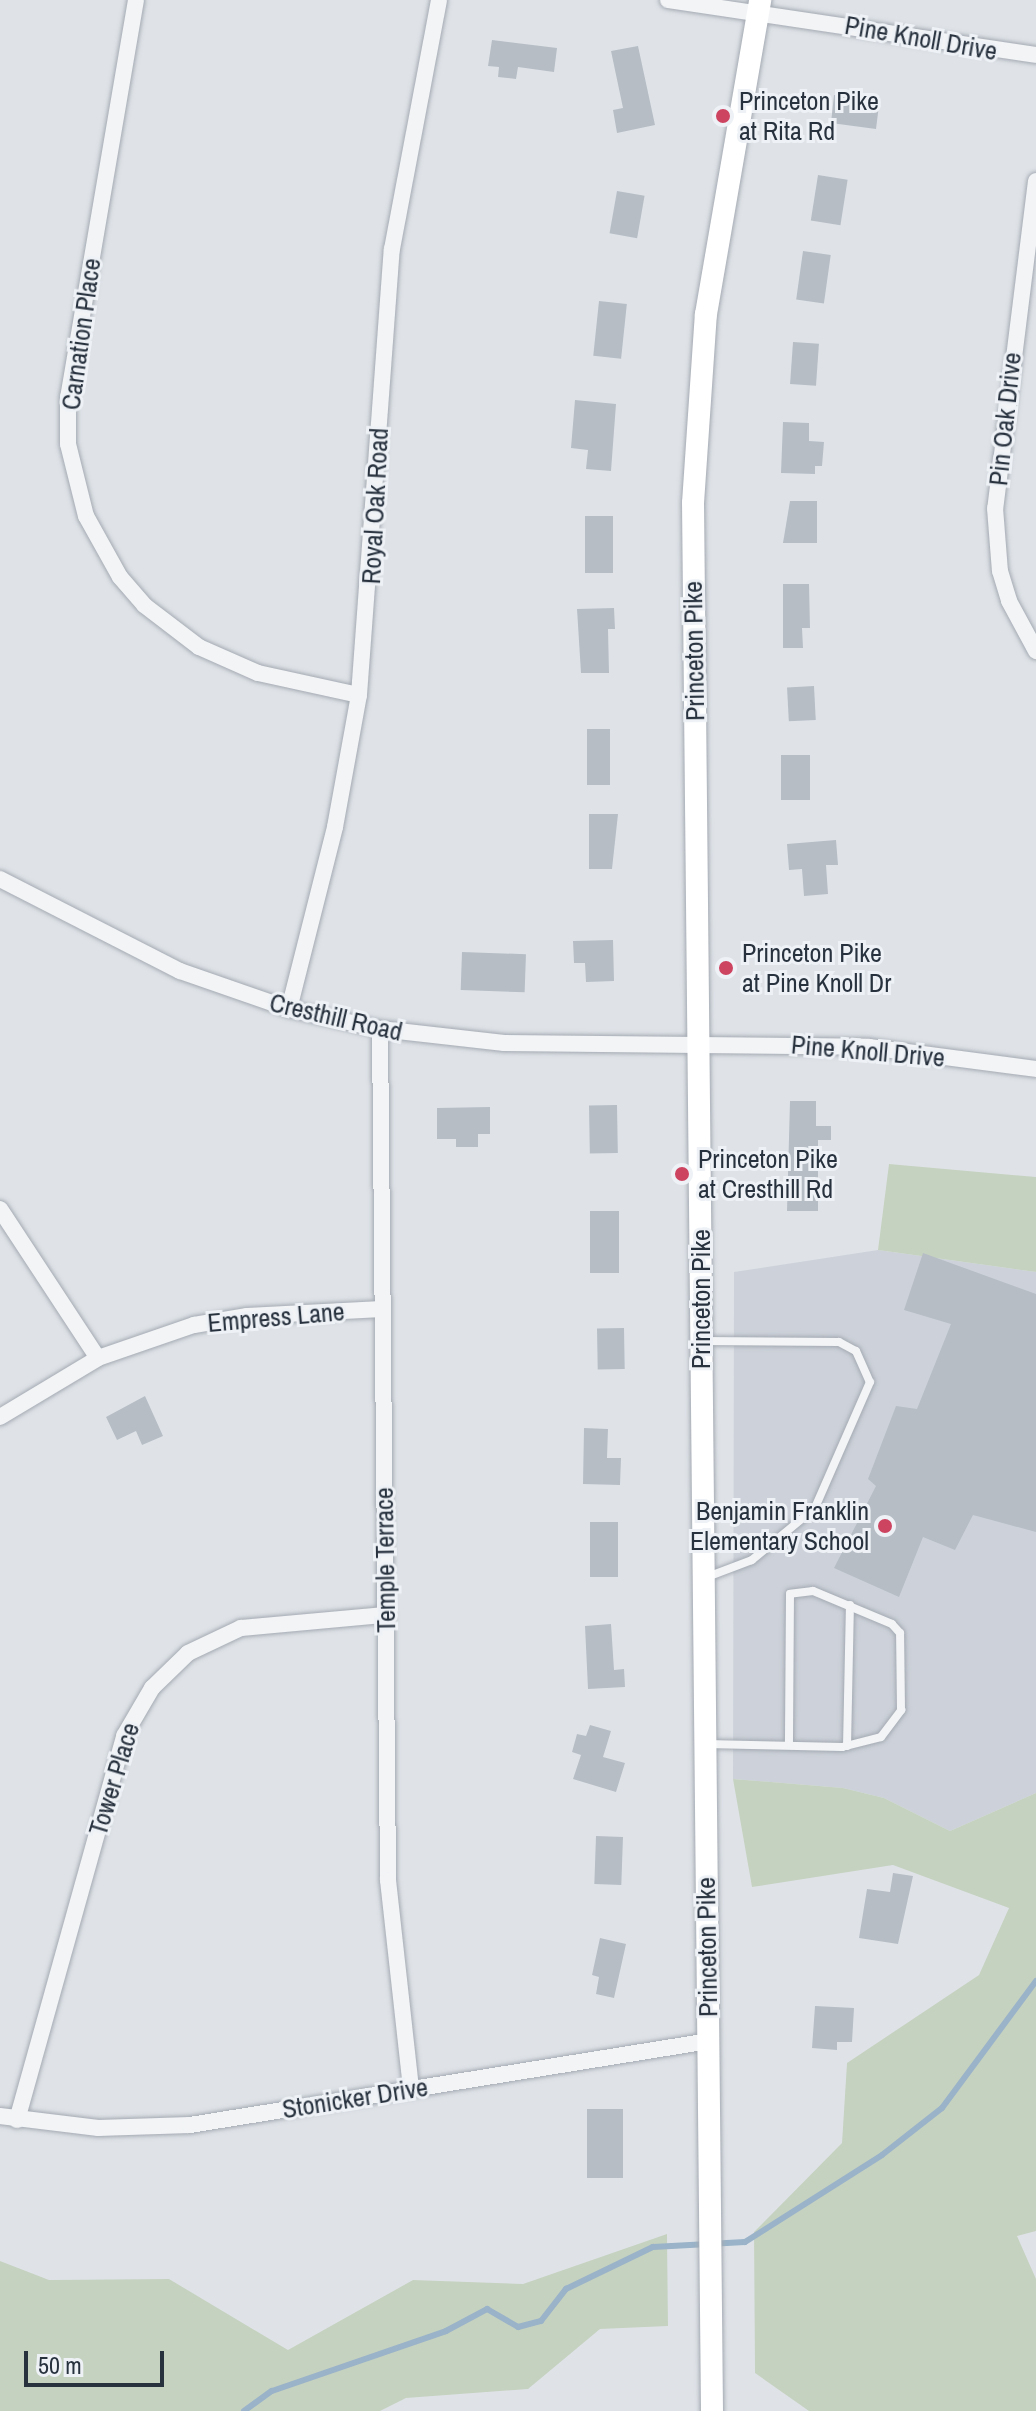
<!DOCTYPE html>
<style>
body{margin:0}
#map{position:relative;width:1036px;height:2411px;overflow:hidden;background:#dfe3e8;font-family:"Archivo Narrow",sans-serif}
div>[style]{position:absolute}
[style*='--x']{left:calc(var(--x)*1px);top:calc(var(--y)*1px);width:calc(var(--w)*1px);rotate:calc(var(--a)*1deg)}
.built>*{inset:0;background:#cdd2da}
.green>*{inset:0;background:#c6d2c0}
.stream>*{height:6px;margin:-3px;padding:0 3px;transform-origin:3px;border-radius:3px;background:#9ab3c8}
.building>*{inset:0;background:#b6bdc5;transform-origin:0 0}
.roads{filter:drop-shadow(0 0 2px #a4aab2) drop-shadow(0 0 2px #a4aab2)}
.lane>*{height:8px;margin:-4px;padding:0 4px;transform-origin:4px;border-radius:4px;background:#f2f4f6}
.street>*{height:16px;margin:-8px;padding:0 8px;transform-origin:8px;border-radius:8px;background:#f2f4f6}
.secondary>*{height:22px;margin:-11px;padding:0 11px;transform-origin:11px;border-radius:11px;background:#fff}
.dots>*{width:22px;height:22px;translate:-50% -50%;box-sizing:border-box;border:4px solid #eef2f6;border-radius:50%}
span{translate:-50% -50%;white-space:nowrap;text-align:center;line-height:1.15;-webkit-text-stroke:6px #eef2f6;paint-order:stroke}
.street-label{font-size:26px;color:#28323f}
.poi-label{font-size:26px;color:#28323f}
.left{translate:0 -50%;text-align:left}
.right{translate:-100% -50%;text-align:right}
.scale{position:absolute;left:24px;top:2351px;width:140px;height:36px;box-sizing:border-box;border:4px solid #28323f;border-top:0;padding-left:10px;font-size:24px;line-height:28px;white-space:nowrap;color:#28323f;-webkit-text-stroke:6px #eef2f6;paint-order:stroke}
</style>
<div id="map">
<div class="built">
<i style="clip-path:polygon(878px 1250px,1036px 1272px,1036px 1793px,950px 1831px,884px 1798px,843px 1788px,733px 1779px,734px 1272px)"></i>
</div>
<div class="green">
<i style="clip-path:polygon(889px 1164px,1036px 1177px,1036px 1272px,878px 1250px)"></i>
<i style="clip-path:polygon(733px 1779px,843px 1788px,884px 1798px,950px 1831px,1036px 1793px,1036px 2231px,1017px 2236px,1036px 2279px,1036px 2411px,809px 2411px,755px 2373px,754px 2232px,842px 2143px,847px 2063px,979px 1975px,1009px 1908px,893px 1865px,752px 1887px)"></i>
<i style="clip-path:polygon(667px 2234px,668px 2326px,600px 2329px,528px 2389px,406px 2398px,380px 2411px,0 2411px,0 2261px,49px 2280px,169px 2279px,288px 2350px,413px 2280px,523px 2284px)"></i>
</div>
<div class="stream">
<i style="--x:244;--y:2411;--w:34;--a:-36"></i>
<i style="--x:272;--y:2391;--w:184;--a:-19"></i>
<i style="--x:446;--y:2331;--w:47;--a:-28.2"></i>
<i style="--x:487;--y:2309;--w:36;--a:30"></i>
<i style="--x:518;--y:2327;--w:24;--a:-15"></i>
<i style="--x:541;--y:2321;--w:41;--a:-52"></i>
<i style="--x:566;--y:2289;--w:97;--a:-25.8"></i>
<i style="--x:653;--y:2247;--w:92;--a:-3.1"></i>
<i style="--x:745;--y:2242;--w:162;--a:-32.4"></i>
<i style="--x:882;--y:2155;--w:76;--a:-38.1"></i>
<i style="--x:942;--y:2108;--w:158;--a:-53.5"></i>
</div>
<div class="building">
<i style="clip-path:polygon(492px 40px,557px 48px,554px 72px,518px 67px,516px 79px,498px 77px,499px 67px,488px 66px)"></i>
<i style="clip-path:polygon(638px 46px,655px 125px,617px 133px,613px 110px,623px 108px,611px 51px)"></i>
<i style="clip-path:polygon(856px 94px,880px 97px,876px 129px,831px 123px,834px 95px,856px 98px)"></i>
<i style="left:818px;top:175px;width:30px;height:46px;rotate:9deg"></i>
<i style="left:617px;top:191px;width:28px;height:43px;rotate:10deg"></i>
<i style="left:803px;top:251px;width:28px;height:49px;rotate:8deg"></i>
<i style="left:599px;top:301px;width:28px;height:55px;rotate:6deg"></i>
<i style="left:793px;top:342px;width:26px;height:42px;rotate:4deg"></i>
<i style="clip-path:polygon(575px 400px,616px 404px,611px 471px,586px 469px,588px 450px,571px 448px)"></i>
<i style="clip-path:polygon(783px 422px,809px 423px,809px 441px,824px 442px,822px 466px,815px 466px,815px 474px,781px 473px)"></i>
<i style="clip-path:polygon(790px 501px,817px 501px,817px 543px,783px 543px)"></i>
<i style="left:585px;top:516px;width:28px;height:57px"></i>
<i style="clip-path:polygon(783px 584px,809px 584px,810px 628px,802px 628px,803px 648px,783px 648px)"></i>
<i style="clip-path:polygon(614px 608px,615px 629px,608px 629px,609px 673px,581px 673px,577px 609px)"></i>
<i style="left:814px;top:686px;width:34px;height:27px;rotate:87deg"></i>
<i style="left:587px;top:729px;width:23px;height:56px"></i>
<i style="left:781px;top:755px;width:29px;height:45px"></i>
<i style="clip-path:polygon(589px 814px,618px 814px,612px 869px,589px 869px)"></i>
<i style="clip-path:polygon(836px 840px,838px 865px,826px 865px,828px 894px,804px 896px,802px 869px,789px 870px,787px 844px)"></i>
<i style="clip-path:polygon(613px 940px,614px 981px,586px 982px,585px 963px,574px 963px,573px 941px)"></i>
<i style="left:462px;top:952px;width:64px;height:38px;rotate:2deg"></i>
<i style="clip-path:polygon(790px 1101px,816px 1101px,816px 1126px,831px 1126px,831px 1140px,818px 1140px,818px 1211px,787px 1211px)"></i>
<i style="left:617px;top:1105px;width:48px;height:28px;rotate:89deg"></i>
<i style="clip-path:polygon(490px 1107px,490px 1134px,478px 1134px,478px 1147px,456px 1147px,456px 1139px,437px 1139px,437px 1108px)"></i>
<i style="left:590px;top:1211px;width:29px;height:62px"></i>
<i style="clip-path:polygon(923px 1253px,1036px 1294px,1036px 1532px,973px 1515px,955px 1550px,923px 1537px,899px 1597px,834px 1568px,876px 1486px,868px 1479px,896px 1406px,917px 1409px,951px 1324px,904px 1310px)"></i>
<i style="left:624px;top:1328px;width:41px;height:27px;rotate:89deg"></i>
<i style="clip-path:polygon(145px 1396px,163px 1436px,142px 1445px,136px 1431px,117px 1440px,106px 1417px)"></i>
<i style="clip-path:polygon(584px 1428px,608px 1429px,607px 1458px,621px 1458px,620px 1485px,583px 1484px)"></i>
<i style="left:590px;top:1522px;width:28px;height:55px"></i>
<i style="clip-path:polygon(611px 1624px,614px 1670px,624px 1669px,625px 1687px,588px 1689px,585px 1626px)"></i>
<i style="clip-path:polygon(590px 1725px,611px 1731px,603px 1757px,625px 1763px,616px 1792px,573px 1779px,581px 1755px,572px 1752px,577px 1734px,586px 1736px)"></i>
<i style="left:596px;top:1836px;width:27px;height:48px;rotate:2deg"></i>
<i style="clip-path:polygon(893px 1873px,913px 1876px,898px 1944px,859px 1938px,867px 1889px,890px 1892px)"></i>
<i style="clip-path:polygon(600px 1938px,626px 1944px,614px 1998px,596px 1994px,599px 1977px,592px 1975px)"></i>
<i style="clip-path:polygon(815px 2006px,854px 2008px,852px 2042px,837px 2042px,837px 2050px,812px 2048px)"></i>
<i style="left:587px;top:2109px;width:36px;height:69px"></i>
</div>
<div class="roads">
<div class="lane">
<i style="--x:702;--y:1341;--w:137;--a:0.4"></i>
<i style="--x:839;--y:1342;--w:19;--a:28"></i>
<i style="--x:856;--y:1351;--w:34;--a:66"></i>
<i style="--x:870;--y:1382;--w:137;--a:113.6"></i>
<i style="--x:815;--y:1508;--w:82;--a:140.5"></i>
<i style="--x:752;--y:1560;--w:48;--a:159.3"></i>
<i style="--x:706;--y:1744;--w:136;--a:1.3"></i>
<i style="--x:842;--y:1747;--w:40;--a:-14.4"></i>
<i style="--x:881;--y:1737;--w:34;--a:-53"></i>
<i style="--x:901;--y:1710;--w:77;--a:-90.7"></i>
<i style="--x:900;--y:1633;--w:12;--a:-132"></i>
<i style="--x:892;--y:1624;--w:86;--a:-157.3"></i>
<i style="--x:813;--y:1591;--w:23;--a:173"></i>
<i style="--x:790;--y:1594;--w:150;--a:90.4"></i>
<i style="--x:847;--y:1746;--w:141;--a:-88.8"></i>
</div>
<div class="street">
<i style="--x:136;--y:0;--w:403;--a:99.7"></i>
<i style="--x:68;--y:397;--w:47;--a:90"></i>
<i style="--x:68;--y:444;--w:74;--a:76"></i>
<i style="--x:86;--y:516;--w:70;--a:60.9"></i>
<i style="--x:120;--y:577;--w:37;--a:49"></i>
<i style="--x:144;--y:605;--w:69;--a:37.4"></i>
<i style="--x:199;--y:647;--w:64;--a:23.8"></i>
<i style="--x:258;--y:673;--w:103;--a:12.3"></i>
<i style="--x:668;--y:0;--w:372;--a:8.5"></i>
<i style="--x:1036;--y:181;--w:330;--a:97.1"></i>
<i style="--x:995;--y:508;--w:63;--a:85.5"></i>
<i style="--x:1000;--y:571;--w:31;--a:73"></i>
<i style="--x:1009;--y:601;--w:57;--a:61.6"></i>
<i style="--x:0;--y:879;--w:202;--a:27.1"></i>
<i style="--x:180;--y:971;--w:115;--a:19.2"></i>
<i style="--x:289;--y:1009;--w:93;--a:12.4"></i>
<i style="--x:380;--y:1029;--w:125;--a:6.4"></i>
<i style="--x:504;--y:1043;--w:365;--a:0.6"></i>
<i style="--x:869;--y:1047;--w:168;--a:7.5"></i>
<i style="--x:289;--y:1009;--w:188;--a:-75.8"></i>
<i style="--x:335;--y:827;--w:134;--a:-79.7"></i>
<i style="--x:359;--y:695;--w:447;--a:-85.8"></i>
<i style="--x:392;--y:249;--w:253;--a:-79.3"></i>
<i style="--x:380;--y:1029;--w:851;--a:89.46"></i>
<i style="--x:388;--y:1880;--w:211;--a:83.7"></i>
<i style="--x:0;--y:1209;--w:178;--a:56.7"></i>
<i style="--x:0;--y:1417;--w:114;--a:-31"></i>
<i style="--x:98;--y:1358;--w:102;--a:-19"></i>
<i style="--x:194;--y:1325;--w:54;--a:-9.6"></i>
<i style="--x:247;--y:1316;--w:135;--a:-3"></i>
<i style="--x:0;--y:2116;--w:99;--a:7"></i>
<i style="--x:98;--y:2128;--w:92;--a:-1.9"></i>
<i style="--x:190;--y:2125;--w:526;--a:-9.19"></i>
<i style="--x:17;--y:2120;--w:399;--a:-74.4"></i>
<i style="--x:124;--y:1736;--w:56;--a:-59.7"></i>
<i style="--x:152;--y:1688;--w:50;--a:-44.2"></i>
<i style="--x:188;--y:1653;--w:59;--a:-25.3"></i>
<i style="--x:241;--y:1628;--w:145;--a:-5.2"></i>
</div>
<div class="secondary">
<i style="--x:712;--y:2411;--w:1908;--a:-90.57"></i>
<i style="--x:693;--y:503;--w:189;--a:-86.1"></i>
<i style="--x:706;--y:314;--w:319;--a:-80.2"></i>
</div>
</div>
<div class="dots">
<i style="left:723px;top:116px;background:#cd4461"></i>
<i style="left:726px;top:968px;background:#cd4461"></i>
<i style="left:682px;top:1174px;background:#cd4461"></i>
<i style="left:885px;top:1526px;background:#cd4461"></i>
</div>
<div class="street-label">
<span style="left:921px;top:38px;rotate:10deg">Pine Knoll Drive</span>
<span style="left:81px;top:334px;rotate:-82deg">Carnation Place</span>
<span style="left:1005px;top:419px;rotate:-84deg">Pin Oak Drive</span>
<span style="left:375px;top:506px;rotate:-87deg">Royal Oak Road</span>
<span style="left:694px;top:651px;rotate:-91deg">Princeton Pike</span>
<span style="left:336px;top:1017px;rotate:13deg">Cresthill Road</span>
<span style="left:868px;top:1051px;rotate:5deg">Pine Knoll Drive</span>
<span style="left:701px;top:1299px;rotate:-90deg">Princeton Pike</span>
<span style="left:276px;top:1317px;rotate:-5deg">Empress Lane</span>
<span style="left:385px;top:1560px;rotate:-91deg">Temple Terrace</span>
<span style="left:114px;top:1779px;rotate:-73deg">Tower Place</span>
<span style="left:707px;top:1947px;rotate:-91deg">Princeton Pike</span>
<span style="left:355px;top:2098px;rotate:-9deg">Stonicker Drive</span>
</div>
<div class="poi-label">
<span class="left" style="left:739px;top:116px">Princeton Pike<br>at Rita Rd</span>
<span class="left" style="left:742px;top:968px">Princeton Pike<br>at Pine Knoll Dr</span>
<span class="left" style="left:698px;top:1174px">Princeton Pike<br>at Cresthill Rd</span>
<span class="right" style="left:869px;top:1526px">Benjamin Franklin<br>Elementary School</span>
</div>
<div class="scale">50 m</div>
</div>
